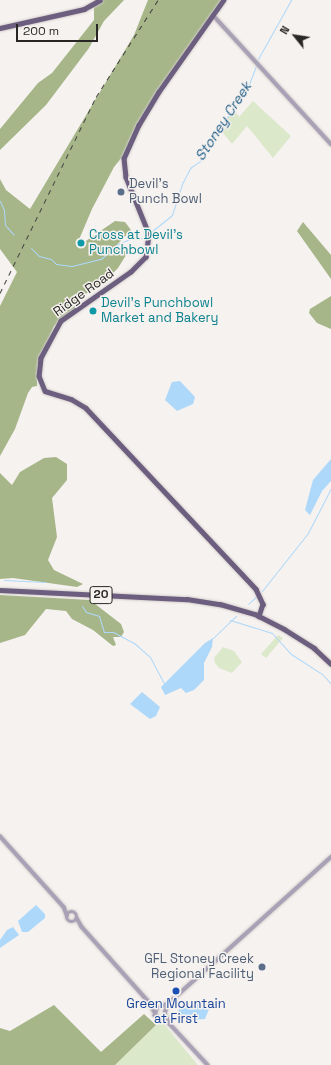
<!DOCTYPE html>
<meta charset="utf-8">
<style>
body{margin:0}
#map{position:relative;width:331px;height:1065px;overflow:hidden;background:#f6f2ef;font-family:"Space Grotesk",sans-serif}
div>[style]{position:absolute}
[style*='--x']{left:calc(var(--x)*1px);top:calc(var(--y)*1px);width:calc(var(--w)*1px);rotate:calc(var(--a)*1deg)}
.green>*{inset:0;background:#dce8ca}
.forest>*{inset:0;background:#a6b689}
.water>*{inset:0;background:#aed8fa}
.stream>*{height:1px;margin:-0.5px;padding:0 0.5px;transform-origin:0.5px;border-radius:0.5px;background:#aed8fa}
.roads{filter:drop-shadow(0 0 1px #d1cdcb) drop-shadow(0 0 1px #d1cdcb)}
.minor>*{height:3.5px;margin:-1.75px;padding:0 1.75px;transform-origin:1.75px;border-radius:1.75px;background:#a9a1b5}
.minor>.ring{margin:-1.75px;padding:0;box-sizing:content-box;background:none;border:3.5px solid #a9a1b5;border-radius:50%}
.major>*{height:4.5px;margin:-2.25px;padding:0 2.25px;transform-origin:2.25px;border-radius:2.25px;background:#6c5e7f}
.rail>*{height:1px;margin-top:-0.5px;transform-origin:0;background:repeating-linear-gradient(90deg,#474544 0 5px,transparent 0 10px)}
.dots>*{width:11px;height:11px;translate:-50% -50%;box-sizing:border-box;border:2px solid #f6f2ef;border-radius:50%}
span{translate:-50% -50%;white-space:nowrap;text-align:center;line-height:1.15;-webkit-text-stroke:3px #f6f2ef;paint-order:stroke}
.shield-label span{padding:1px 3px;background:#f6f2ef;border:1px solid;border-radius:3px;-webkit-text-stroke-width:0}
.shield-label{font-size:12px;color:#292726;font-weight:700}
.service-label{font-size:13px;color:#4e5e75}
.left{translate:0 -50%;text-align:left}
.right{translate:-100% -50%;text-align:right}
.culture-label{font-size:13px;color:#0d838f}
.street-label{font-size:13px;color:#292726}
.transit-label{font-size:13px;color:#164399}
.water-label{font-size:14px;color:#1a5a85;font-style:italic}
.north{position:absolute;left:275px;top:16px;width:40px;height:40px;-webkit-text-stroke:3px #f6f2ef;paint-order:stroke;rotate:300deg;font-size:11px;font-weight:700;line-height:16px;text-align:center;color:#292726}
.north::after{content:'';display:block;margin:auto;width:14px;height:18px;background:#292726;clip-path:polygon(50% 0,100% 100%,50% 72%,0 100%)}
.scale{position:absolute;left:16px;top:24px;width:82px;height:18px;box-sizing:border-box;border:2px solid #292726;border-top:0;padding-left:5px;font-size:12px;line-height:14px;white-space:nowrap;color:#292726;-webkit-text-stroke:3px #f6f2ef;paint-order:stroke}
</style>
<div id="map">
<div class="green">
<i style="clip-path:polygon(253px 101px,291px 136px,273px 158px,247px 126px,232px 144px,219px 128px,234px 109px,239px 117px)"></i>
<i style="clip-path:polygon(278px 635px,283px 638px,266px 658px,261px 654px)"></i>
<i style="clip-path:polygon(223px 647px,234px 651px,242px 662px,232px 673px,219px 668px,215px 663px,214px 658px)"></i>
<i style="clip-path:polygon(163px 1023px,198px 1065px,115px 1065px,156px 1025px)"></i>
</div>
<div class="forest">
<i style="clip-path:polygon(94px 0,124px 0,104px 21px,89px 48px,46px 105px,0 150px,0 129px,38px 83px,52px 73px,94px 20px)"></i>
<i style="clip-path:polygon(148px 0,223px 0,154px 98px,127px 151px,114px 167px,92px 209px,78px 242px,83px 243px,115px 221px,125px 222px,131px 230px,114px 248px,128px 252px,118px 268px,103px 283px,81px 297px,76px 307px,54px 326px,37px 366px,37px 386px,32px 387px,28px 393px,15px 429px,0 456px,0 306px,17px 272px,0 249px,0 179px,6px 190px,30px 209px,134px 35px)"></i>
<i style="clip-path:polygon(303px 222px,331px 255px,331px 279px,297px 231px)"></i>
<i style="clip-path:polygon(331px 296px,331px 329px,317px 323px,309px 313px,310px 309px)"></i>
<i style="clip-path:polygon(56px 457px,67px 464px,67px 480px,52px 498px,57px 537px,48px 560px,54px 570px,83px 584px,77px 587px,13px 578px,0 579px,0 473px,12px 485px,20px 472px,44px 458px)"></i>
<i style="clip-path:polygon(0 595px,90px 600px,121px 624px,124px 632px,121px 637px,113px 637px,116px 645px,113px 646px,93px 630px,72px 619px,66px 611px,46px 609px,25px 635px,0 643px)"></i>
<i style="clip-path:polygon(54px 1005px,101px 1052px,144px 1014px,156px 1025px,115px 1065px,0 1065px,0 1028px,10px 1031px)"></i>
</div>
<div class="water">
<i style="clip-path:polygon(180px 381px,195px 397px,193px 404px,177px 411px,165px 400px,172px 382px)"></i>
<i style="clip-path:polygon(331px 459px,331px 481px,322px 491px,310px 515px,305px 510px,313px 480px)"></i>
<i style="clip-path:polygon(213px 638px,212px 647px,204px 663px,204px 680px,194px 690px,186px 693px,181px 688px,165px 695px,161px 687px,205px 643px)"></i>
<i style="clip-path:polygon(142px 692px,160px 707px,156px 716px,150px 719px,130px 704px)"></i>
<i style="clip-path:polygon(36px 905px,45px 914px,45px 918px,28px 932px,22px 932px,18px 921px)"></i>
<i style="clip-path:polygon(13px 927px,19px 935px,0 948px,0 940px,7px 930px)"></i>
<i style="clip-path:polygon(202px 1003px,209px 1009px,205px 1019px,190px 1020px,178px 1015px,179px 1008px)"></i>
</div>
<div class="stream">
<i style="--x:258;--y:59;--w:68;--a:-60.8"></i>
<i style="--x:0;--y:201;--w:10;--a:66"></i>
<i style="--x:4;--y:210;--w:15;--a:86"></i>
<i style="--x:5;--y:225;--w:13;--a:48"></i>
<i style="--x:151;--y:232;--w:27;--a:-39"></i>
<i style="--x:172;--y:215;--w:35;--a:-72"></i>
<i style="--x:183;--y:182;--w:16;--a:-63"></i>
<i style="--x:190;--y:168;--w:12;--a:-35"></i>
<i style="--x:200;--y:161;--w:36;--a:-60"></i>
<i style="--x:218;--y:130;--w:47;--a:-53.6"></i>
<i style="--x:246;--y:92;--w:28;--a:-69"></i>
<i style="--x:31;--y:248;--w:11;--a:45"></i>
<i style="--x:39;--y:256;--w:12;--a:14"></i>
<i style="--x:51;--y:259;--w:7;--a:45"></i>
<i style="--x:56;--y:264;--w:16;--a:7"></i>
<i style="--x:72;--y:266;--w:30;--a:-14"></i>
<i style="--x:101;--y:259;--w:23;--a:-41"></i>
<i style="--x:118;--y:244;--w:13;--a:-23"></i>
<i style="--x:130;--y:239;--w:15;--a:-4"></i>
<i style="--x:4;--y:580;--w:41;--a:2.8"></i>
<i style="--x:262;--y:591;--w:74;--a:-51.6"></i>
<i style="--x:308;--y:533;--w:51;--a:-62.9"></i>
<i style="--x:248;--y:604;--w:12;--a:-42"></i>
<i style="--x:82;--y:606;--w:7;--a:56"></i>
<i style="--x:86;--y:612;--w:14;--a:17"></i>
<i style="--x:99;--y:616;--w:17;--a:73"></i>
<i style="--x:104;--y:632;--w:9;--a:0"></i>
<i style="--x:113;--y:632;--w:24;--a:28"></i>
<i style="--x:134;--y:643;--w:21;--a:41"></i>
<i style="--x:150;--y:657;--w:30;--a:62"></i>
<i style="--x:230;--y:620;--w:44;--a:17.2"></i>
<i style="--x:272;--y:633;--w:28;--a:48"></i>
<i style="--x:291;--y:654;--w:38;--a:33"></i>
<i style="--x:323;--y:675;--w:12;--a:48"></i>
<i style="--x:213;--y:638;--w:32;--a:-44"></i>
</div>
<div class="roads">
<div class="minor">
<i style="--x:213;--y:15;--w:175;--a:47.5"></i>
<i style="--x:0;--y:836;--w:96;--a:48"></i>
<i style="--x:64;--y:907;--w:9;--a:69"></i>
<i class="ring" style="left:66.5px;top:911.5px;width:7.5px;height:7.5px"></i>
<i style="--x:77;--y:918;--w:10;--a:61"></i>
<i style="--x:82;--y:927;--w:101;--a:48.2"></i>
<i style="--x:149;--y:1002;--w:10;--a:61"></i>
<i style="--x:165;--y:1012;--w:10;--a:-66"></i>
<i style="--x:165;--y:1013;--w:11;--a:68"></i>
<i style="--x:169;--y:1023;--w:57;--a:47.1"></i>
<i style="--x:169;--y:1023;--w:16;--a:-153"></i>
<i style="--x:155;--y:1016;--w:7;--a:-82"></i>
<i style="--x:156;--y:1009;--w:14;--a:-25"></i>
<i style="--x:169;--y:1003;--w:218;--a:-42"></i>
</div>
<div class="major">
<i style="--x:224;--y:0;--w:113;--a:125.2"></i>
<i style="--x:159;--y:92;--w:39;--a:121"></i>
<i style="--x:139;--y:125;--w:36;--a:114"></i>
<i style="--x:124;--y:158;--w:19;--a:84"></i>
<i style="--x:126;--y:177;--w:61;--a:68"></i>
<i style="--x:149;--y:234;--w:23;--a:97"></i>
<i style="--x:146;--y:257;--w:21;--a:135"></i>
<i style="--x:131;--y:272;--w:85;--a:145"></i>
<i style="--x:61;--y:321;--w:42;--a:118.4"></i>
<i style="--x:41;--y:358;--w:18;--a:96"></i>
<i style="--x:39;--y:376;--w:16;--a:68"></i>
<i style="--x:45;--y:391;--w:27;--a:17"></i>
<i style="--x:71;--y:399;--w:17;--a:31"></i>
<i style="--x:86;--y:408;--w:248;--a:46.8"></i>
<i style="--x:256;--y:589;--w:17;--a:65"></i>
<i style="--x:263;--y:604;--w:13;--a:108"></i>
<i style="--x:0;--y:28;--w:86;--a:-12.7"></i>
<i style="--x:84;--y:9;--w:18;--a:-29"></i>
<i style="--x:0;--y:590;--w:187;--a:2.8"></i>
<i style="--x:187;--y:599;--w:33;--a:9"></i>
<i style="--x:220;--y:604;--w:36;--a:16"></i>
<i style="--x:255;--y:614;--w:33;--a:27"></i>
<i style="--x:284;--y:629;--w:36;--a:32"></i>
<i style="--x:314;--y:648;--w:23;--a:43"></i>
</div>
</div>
<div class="rail">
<i style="--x:0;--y:293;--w:218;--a:-63.9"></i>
<i style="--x:96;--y:97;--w:115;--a:-57.4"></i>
</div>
<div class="dots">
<i style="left:121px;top:192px;background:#5c6f8a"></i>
<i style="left:81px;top:243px;background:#0f9aa8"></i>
<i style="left:93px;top:311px;background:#0f9aa8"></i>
<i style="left:262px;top:967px;background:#5c6f8a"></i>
<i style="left:176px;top:991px;background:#1a4fb4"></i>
</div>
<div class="shield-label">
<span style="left:101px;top:595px">20</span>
</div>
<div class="service-label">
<span class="left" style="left:129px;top:192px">Devil's<br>Punch Bowl</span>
<span class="right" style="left:254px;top:967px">GFL Stoney Creek<br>Regional Facility</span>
</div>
<div class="culture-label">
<span class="left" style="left:89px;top:243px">Cross at Devil’s<br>Punchbowl</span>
<span class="left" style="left:101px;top:311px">Devil's Punchbowl<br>Market and Bakery</span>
</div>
<div class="street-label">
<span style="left:84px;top:293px;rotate:-36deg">Ridge Road</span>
</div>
<div class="transit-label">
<span style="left:176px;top:1012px">Green Mountain<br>at First</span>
</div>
<div class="water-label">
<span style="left:223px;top:121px;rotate:-57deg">Stoney Creek</span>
</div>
<div class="north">N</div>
<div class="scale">200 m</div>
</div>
